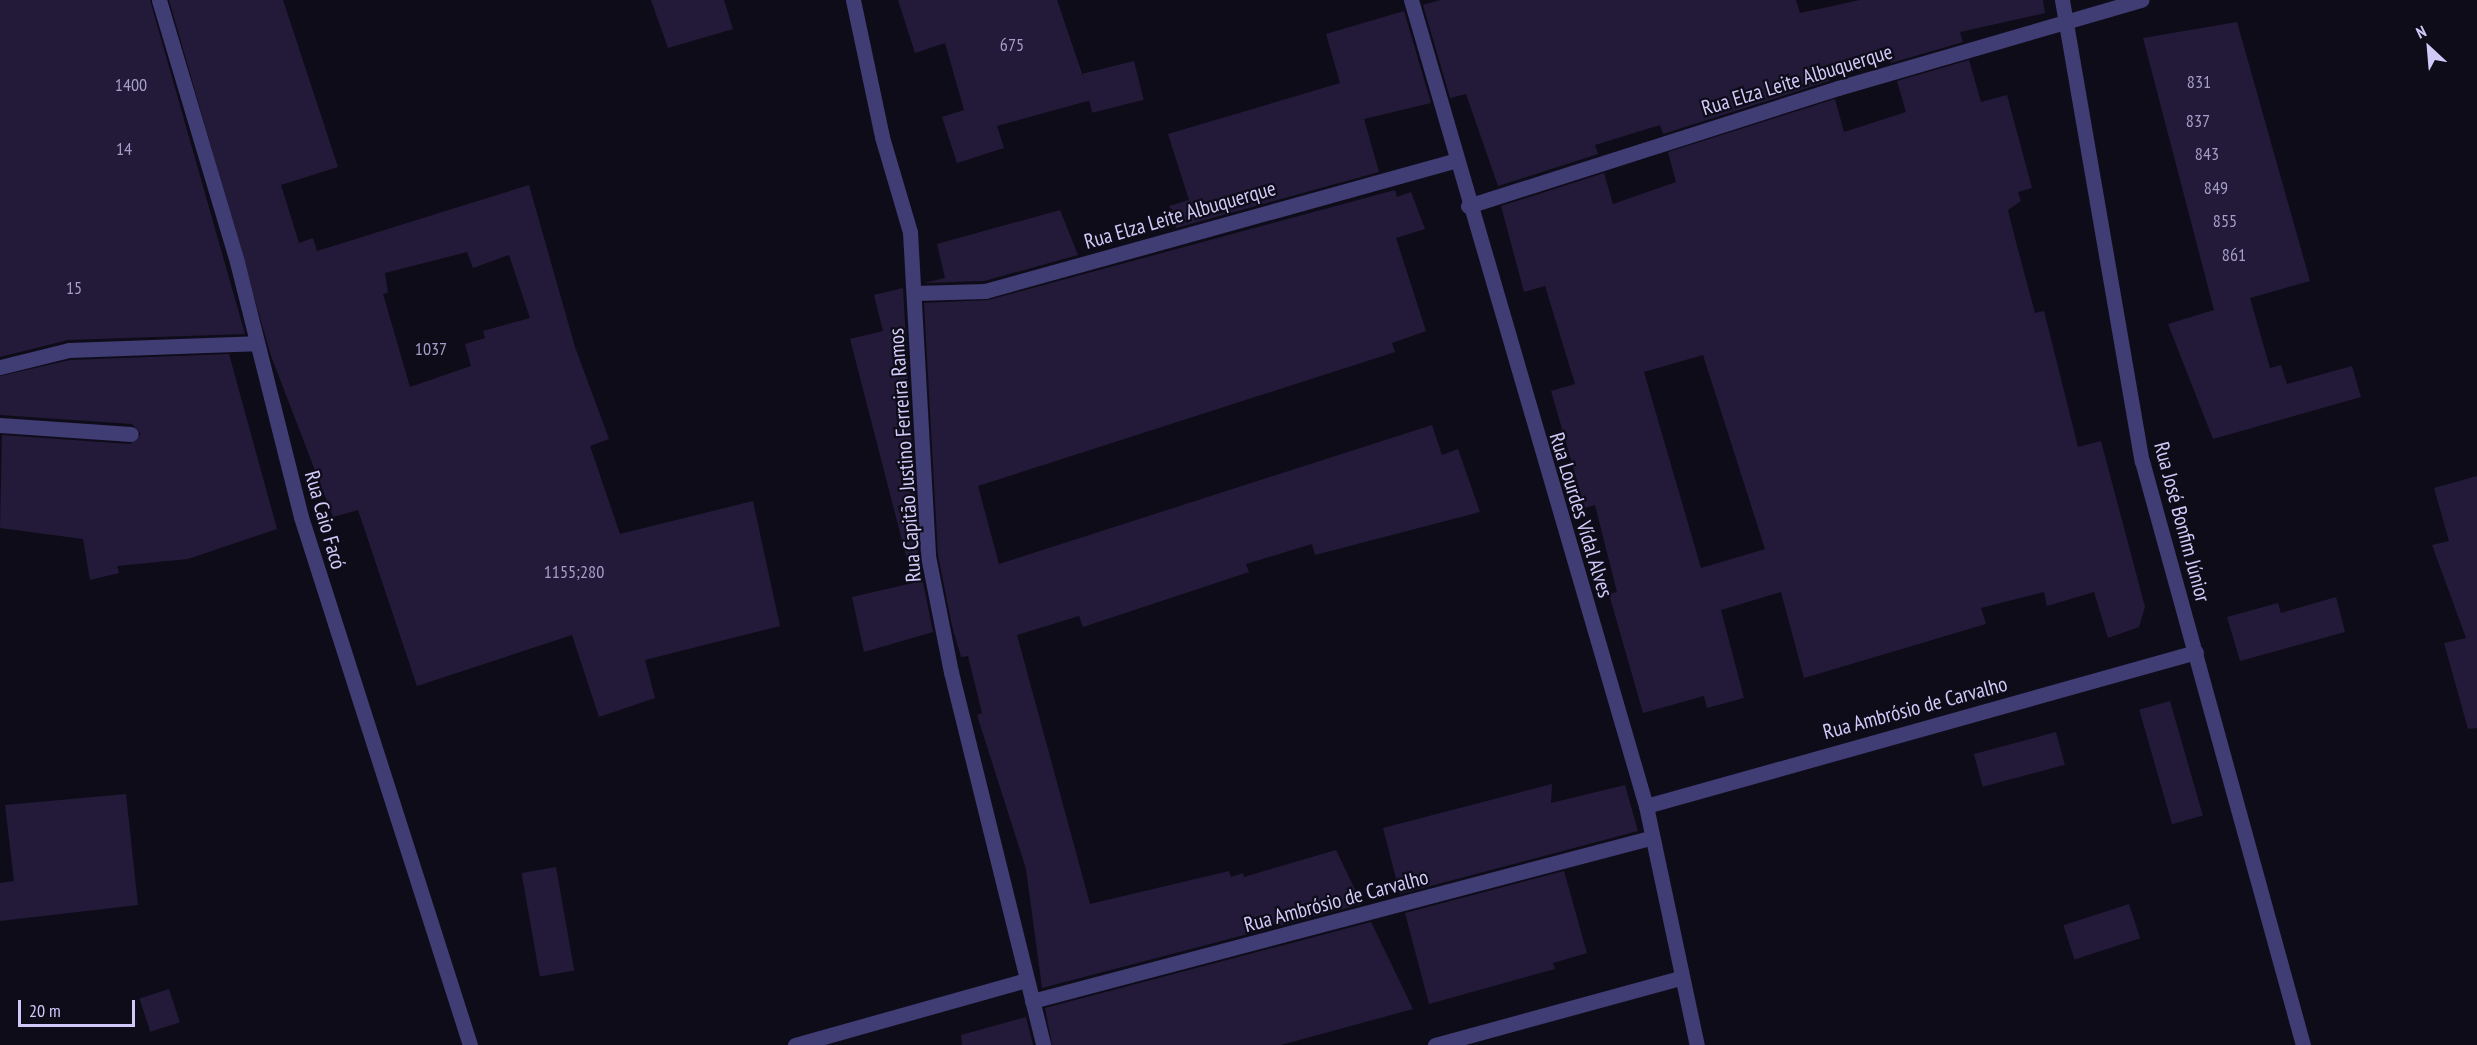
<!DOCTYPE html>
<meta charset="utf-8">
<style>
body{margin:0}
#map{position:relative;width:2477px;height:1045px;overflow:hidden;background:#0f0c1a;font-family:"PT Sans Narrow",sans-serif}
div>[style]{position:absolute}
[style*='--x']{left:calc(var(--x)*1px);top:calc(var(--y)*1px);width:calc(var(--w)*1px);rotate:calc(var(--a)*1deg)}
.building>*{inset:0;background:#221a38;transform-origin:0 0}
.minor>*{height:15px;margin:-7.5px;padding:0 7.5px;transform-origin:7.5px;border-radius:7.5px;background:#403c74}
span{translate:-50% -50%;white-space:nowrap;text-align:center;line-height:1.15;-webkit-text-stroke:4.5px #0f0c1a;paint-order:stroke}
.number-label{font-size:18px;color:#a59ec9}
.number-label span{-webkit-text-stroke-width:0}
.street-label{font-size:21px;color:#d1caf9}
.north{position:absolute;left:2399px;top:18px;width:60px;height:60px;-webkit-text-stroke:4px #0f0c1a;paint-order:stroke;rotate:334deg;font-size:16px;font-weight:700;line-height:24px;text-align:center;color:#d1caf9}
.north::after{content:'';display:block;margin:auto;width:21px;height:27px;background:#d1caf9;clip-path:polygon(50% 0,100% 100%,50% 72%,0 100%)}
.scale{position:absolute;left:18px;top:1000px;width:117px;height:27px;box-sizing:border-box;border:3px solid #d1caf9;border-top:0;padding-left:8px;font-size:18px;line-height:21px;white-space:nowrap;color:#d1caf9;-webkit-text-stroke:4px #0f0c1a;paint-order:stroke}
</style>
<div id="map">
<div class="building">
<i style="clip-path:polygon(0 0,150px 0,245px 334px,68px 340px,0 357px)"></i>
<i style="clip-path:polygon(evenodd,169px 0,283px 0,338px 167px,281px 185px,299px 243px,313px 238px,317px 251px,529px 185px,575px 347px,609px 439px,590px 446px,620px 534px,753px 501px,780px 626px,645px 660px,655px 698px,599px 717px,572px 635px,417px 686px,358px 510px,333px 517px,271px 356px,169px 0,467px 252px,473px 268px,509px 255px,530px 318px,483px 331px,485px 338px,465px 344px,471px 366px,410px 387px,383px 294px,388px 293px,385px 273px,467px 252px)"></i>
<i style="clip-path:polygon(651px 0,724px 0,733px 29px,668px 48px)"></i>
<i style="clip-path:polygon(898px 0,1057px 0,1091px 100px,997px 126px,1004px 148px,957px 163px,942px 117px,964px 110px,945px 43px,915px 53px)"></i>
<i style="clip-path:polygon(1440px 0,1796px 0,1800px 13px,1860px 0,2043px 0,2045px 13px,1960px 32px,1963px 42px,1891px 63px,1888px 55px,1828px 74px,1829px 81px,1663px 134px,1660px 125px,1595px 145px,1598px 154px,1498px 186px,1466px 94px,1450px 98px,1423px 5px)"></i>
<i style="clip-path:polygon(1404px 11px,1431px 103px,1364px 119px,1379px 172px,1176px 228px,1169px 206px,1189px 200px,1168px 134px,1340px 83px,1326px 34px)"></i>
<i style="clip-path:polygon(2237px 22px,2310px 281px,2250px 298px,2270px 368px,2281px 365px,2287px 384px,2352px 366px,2361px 397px,2213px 439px,2168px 324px,2214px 310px,2143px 38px)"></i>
<i style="clip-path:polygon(evenodd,1969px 60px,1981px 102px,2007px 95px,2032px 188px,2018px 192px,2021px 201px,2008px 210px,2017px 246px,2035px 313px,2044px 311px,2078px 447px,2101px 441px,2145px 607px,2139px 627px,2108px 638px,2094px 592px,2047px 606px,2044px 592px,1981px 608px,1986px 624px,1804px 678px,1781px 592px,1721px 610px,1744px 698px,1707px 708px,1704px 696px,1643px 713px,1609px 594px,1617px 592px,1595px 505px,1585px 508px,1551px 391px,1575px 384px,1545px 286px,1524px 292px,1501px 206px,1604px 173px,1613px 204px,1676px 182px,1668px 152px,1835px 99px,1844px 132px,1906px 112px,1897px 81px,1969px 60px,1703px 355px,1765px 549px,1701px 568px,1644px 372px,1703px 355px)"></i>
<i style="left:1134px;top:61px;width:40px;height:53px;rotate:76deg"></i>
<i style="clip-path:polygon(1395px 190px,1397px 197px,1411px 192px,1425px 229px,1396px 238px,1426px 331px,1392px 343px,1395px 352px,978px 486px,999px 564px,1432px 425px,1442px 455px,1458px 449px,1480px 512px,1315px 555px,1312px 544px,1246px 564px,1249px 572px,1083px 627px,1079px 616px,1017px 635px,1090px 904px,1229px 871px,1231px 877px,1243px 873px,1244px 877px,1336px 850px,1362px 904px,1042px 988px,1026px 869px,977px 715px,982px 713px,968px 656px,961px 657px,952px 626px,938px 555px,924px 303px,988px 300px)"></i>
<i style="clip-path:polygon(1060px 210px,1078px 255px,984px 281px,924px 283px,945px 278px,937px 244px)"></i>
<i style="clip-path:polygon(903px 288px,918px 557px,933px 632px,864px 652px,852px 597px,913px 583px,850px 339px,883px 331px,874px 295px)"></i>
<i style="clip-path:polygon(229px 354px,277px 529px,188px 559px,117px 566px,119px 573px,90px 580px,83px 539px,0 528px,2px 435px,130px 444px,141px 434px,132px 424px,0 415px,0 376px,70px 360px)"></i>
<i style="clip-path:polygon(2477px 476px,2477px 728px,2468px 729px,2444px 643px,2466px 638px,2432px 545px,2449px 541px,2434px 488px)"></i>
<i style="clip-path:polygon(2336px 597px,2345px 632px,2240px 661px,2227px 617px,2278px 603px,2281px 613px)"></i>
<i style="left:2170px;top:701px;width:119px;height:32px;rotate:74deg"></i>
<i style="left:2056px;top:732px;width:34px;height:85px;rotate:75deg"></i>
<i style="clip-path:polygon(1552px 784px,1551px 803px,1625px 785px,1638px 831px,1400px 894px,1383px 828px)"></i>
<i style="clip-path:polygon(126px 794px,138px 905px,0 921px,0 883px,14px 881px,5px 805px)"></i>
<i style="left:556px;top:867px;width:105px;height:35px;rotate:80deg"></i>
<i style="clip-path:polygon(1564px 871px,1587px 953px,1553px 963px,1555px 969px,1429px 1004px,1405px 913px)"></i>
<i style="left:2129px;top:904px;width:36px;height:69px;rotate:72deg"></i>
<i style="clip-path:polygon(1371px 922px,1413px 1009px,1281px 1045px,1052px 1045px,1045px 1008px)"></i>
<i style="left:169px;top:989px;width:35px;height:31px;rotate:72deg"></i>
<i style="clip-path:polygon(1026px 1017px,1033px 1045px,962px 1045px,961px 1035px)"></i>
</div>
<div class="minor">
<i style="--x:159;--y:0;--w:273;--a:73.4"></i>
<i style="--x:237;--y:262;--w:263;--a:75.9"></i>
<i style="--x:301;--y:517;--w:554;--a:72.25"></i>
<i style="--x:853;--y:0;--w:140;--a:78"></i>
<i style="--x:882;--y:137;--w:99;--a:73.6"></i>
<i style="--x:910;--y:232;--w:324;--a:86.8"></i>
<i style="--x:928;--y:556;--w:118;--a:78.8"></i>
<i style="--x:951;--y:672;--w:384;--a:76.1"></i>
<i style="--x:1411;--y:0;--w:840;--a:73.75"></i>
<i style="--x:1646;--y:806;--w:244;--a:78"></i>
<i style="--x:2062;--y:0;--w:468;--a:80.2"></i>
<i style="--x:2142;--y:461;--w:606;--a:74.59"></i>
<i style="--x:1468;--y:206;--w:388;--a:-17.7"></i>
<i style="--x:1838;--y:88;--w:316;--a:-16.2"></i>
<i style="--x:915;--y:293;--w:70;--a:-1.6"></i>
<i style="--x:985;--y:291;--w:488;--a:-15.5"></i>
<i style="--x:0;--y:367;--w:71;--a:-13.8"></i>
<i style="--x:69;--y:350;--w:188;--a:-2.1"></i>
<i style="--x:0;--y:425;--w:131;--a:3.9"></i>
<i style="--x:1646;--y:806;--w:571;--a:-15.64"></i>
<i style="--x:1032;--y:1001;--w:639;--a:-14.78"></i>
<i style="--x:795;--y:1045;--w:240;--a:-15.7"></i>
<i style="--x:1435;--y:1045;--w:254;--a:-15.3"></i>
</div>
<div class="number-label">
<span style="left:1012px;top:45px">675</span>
<span style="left:2199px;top:82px">831</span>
<span style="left:131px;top:85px">1400</span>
<span style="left:2198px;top:121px">837</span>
<span style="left:124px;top:149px">14</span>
<span style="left:2207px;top:154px">843</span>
<span style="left:2216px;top:188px">849</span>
<span style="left:2225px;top:221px">855</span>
<span style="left:2234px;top:255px">861</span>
<span style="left:74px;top:288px">15</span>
<span style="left:431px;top:349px">1037</span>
<span style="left:574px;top:572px">1155;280</span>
</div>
<div class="street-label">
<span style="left:1797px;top:80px;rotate:-17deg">Rua Elza Leite Albuquerque</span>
<span style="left:1180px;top:215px;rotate:-16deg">Rua Elza Leite Albuquerque</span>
<span style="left:905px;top:455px;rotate:-94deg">Rua Capitão Justino Ferreira Ramos</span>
<span style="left:1581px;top:515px;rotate:73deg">Rua Lourdes Vídal Alves</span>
<span style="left:325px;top:520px;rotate:74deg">Rua Caio Facó</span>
<span style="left:2182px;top:522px;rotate:75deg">Rua José Bonfim Júnior</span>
<span style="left:1915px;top:708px;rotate:-15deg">Rua Ambrósio de Carvalho</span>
<span style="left:1336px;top:901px;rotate:-15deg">Rua Ambrósio de Carvalho</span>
</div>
<div class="north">N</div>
<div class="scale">20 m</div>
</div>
